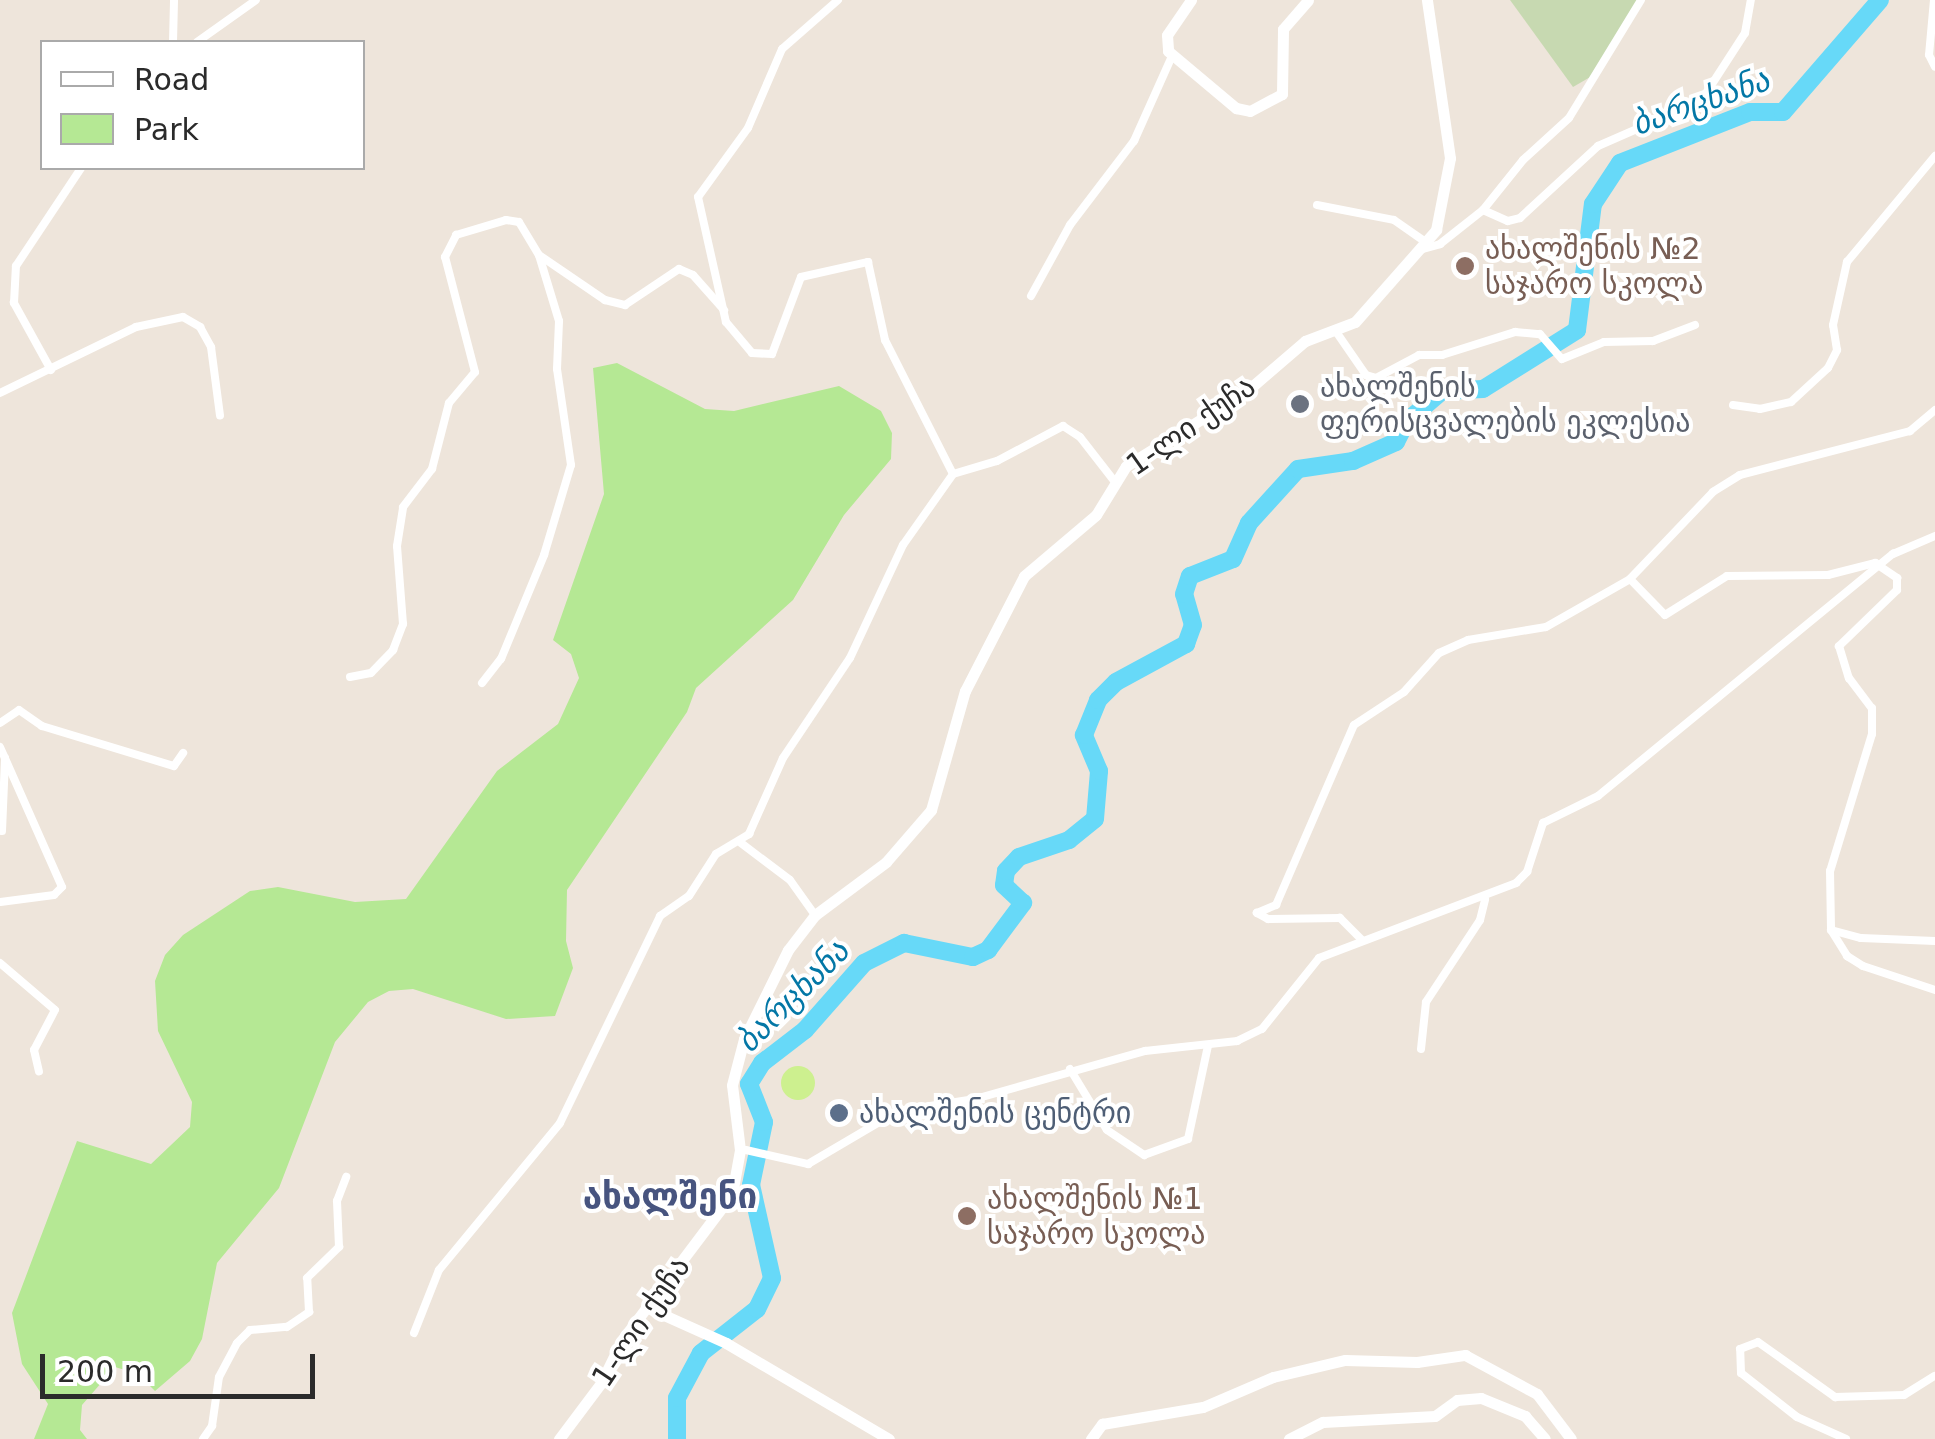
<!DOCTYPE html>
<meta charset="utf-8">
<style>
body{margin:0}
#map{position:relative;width:1935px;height:1439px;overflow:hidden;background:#eee5db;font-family:"DejaVu Sans","Noto Sans Georgian",sans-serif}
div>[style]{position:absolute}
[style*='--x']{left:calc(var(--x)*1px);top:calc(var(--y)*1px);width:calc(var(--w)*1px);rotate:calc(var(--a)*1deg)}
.green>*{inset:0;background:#b5e894}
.cemetery>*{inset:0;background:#c7d9b1}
.pitch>*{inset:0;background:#cdf08f}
.round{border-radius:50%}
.river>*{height:18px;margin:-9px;padding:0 9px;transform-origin:9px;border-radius:9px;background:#67d9f8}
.street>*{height:8px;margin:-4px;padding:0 4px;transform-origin:4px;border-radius:4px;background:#fff}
.secondary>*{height:11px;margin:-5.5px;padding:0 5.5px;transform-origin:5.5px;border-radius:5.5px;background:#fff}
.dots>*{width:28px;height:28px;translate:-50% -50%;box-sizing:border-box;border:5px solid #fff;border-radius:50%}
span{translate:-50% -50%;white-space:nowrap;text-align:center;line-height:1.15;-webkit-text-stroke:8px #fff;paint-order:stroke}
.education-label{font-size:30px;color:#785e54}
.left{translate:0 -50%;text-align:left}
.worship-label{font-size:30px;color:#5b616d}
.street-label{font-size:30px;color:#2b2b2b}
.service-label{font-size:30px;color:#4e5e75}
.water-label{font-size:32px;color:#0377a6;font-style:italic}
.quarter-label{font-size:35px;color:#47547f;font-weight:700}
.legend{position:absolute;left:40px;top:40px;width:325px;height:130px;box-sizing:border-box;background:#fff;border:2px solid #aaa;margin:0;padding:12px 18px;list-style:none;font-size:30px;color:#2b2b2b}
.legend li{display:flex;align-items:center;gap:20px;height:50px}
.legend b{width:50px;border:2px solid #aaa}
.scale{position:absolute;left:40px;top:1354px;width:275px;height:45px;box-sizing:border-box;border:5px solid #2b2b2b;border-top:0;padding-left:12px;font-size:30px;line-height:35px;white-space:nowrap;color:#2b2b2b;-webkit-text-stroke:8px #fff;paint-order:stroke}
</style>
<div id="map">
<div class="green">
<i style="clip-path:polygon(617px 363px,705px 409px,734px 411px,839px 386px,881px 411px,892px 433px,891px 459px,844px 515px,793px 600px,696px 688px,687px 712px,567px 890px,566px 941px,573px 968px,555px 1016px,506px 1019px,413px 989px,389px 991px,368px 1002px,335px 1042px,279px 1188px,217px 1263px,202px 1339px,190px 1361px,155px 1391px,138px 1374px,115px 1367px,82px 1405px,80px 1430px,87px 1439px,34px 1439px,48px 1404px,22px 1364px,12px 1313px,77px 1141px,151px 1164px,190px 1127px,192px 1102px,158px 1031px,155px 981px,165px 955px,183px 935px,250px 891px,278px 887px,355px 902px,406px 899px,497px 771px,558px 724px,579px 678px,571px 654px,553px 640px,604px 494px,593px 368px)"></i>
</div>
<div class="cemetery">
<i style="clip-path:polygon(1510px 0,1637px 0,1592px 76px,1573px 87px)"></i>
</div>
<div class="pitch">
<i class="round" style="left:781px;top:1066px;width:34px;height:34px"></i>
</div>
<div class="river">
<i style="--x:677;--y:1439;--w:41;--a:-90"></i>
<i style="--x:677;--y:1398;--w:51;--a:-61.9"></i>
<i style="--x:701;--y:1353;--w:71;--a:-38.2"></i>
<i style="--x:757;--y:1309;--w:34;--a:-64"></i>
<i style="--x:772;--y:1278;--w:95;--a:-102.7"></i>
<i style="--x:751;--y:1185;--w:64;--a:-78.3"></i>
<i style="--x:764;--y:1122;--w:41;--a:-111.5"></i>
<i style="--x:749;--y:1084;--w:25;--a:-58"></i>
<i style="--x:762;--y:1063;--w:54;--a:-37.5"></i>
<i style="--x:805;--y:1030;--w:89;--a:-48.6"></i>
<i style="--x:864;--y:963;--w:45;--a:-26.6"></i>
<i style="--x:904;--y:943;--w:70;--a:11.5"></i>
<i style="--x:973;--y:957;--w:17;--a:-25"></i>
<i style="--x:988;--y:950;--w:59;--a:-53.3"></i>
<i style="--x:1023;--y:903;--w:26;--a:-137"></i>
<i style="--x:1004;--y:885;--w:14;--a:-82"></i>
<i style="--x:1006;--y:871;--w:19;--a:-47"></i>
<i style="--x:1019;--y:857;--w:53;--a:-18.8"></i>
<i style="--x:1069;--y:840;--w:33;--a:-39"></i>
<i style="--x:1095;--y:819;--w:48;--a:-85.2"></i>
<i style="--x:1099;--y:771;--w:39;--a:-113"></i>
<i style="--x:1084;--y:735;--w:38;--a:-68"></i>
<i style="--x:1098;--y:700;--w:25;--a:-45"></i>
<i style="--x:1116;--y:682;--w:80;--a:-28.5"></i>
<i style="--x:1186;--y:644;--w:20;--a:-70"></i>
<i style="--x:1193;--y:625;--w:32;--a:-106"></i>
<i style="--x:1184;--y:594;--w:19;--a:-72"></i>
<i style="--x:1190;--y:576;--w:46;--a:-21.6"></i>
<i style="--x:1233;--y:559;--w:39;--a:-66"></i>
<i style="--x:1249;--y:523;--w:73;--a:-47.8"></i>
<i style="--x:1298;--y:469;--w:56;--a:-8.3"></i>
<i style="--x:1353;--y:461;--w:47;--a:-23.8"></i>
<i style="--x:1396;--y:442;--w:22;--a:-63"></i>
<i style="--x:1406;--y:422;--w:48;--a:-40.7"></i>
<i style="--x:1442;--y:391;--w:41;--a:-2.8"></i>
<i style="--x:1483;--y:389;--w:111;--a:-32.1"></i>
<i style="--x:1577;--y:330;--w:127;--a:-82.8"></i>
<i style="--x:1593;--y:204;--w:49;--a:-56.6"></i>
<i style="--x:1620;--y:163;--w:140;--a:-21.4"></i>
<i style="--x:1750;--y:112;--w:33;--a:0"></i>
<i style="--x:1783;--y:112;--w:148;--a:-49.1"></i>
</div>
<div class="street">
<i style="--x:838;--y:0;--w:74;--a:138.8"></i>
<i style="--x:782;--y:49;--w:86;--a:113.3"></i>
<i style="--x:748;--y:128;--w:85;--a:125.9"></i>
<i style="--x:698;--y:197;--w:128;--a:77.4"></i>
<i style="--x:726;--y:322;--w:40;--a:50"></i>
<i style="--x:752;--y:353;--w:20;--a:3"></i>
<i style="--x:772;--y:354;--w:82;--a:-69.4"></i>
<i style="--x:801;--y:277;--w:69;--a:-12.6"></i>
<i style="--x:868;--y:262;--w:80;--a:77.7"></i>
<i style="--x:885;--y:340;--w:150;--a:63.1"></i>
<i style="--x:1934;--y:0;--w:55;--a:95.2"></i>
<i style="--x:1929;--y:55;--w:13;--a:63"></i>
<i style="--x:173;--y:42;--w:42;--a:-88.6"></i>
<i style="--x:197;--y:42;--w:72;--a:-35.4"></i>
<i style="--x:1317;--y:205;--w:78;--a:11"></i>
<i style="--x:1394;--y:220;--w:40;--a:34.9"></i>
<i style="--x:1483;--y:210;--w:64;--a:-51.3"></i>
<i style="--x:1523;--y:160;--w:62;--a:-42.4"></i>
<i style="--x:1569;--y:118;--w:138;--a:-58.6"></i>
<i style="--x:1423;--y:249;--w:18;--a:-16"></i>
<i style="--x:1440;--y:244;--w:55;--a:-38.3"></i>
<i style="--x:1483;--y:210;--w:27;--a:24"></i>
<i style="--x:1508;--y:221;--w:12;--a:-14"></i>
<i style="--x:1520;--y:218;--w:106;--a:-42.7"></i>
<i style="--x:1598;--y:146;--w:112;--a:-23.6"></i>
<i style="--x:1701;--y:101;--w:81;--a:-57.1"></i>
<i style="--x:1745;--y:33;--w:34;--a:-80"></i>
<i style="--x:1031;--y:296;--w:81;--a:-61.2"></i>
<i style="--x:1070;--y:225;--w:106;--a:-52.7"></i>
<i style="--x:1134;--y:141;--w:93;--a:-65.9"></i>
<i style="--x:1337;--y:333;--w:51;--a:55.4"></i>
<i style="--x:1366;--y:375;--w:10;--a:17"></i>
<i style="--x:1376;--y:378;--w:49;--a:-28.1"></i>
<i style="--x:1419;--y:355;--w:23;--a:0"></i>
<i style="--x:1442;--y:355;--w:77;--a:-17.5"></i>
<i style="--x:1515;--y:332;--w:25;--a:5"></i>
<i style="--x:1540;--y:334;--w:33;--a:49"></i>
<i style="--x:1562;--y:359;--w:45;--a:-22"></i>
<i style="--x:1604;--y:342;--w:49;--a:-1.2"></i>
<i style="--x:1653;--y:341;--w:45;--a:-20.9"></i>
<i style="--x:51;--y:370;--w:77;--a:-118.9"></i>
<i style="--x:14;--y:303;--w:37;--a:-87"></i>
<i style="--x:16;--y:266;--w:118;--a:-56.4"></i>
<i style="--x:0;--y:393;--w:151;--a:-25.9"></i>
<i style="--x:136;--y:327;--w:48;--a:-12"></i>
<i style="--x:183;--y:317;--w:20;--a:30"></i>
<i style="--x:200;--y:327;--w:23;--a:61"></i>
<i style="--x:211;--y:347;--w:69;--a:82.5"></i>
<i style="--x:1733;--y:405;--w:27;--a:8"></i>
<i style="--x:1760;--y:409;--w:32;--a:-13"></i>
<i style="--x:1791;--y:402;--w:50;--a:-42.6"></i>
<i style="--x:1828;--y:368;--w:20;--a:-63"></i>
<i style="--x:1837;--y:350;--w:25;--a:-99"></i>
<i style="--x:1833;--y:325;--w:65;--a:-77.5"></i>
<i style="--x:1847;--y:262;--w:138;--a:-50.3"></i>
<i style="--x:1935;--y:410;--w:33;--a:140"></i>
<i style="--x:1910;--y:431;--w:176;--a:165.5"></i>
<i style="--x:1740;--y:475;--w:32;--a:148"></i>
<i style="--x:1713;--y:492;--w:120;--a:133.7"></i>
<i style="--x:1630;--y:579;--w:50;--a:45.8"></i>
<i style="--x:1665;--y:615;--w:73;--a:-32.2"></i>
<i style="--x:1727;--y:576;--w:101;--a:-0.6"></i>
<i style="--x:1828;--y:575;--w:49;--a:-14.3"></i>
<i style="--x:1875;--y:563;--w:27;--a:34"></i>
<i style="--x:1897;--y:578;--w:12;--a:90"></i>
<i style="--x:1897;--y:590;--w:81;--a:136"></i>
<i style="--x:1839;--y:646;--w:34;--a:73"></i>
<i style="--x:1849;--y:678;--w:38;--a:53"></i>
<i style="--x:1872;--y:708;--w:26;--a:90"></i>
<i style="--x:1872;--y:734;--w:143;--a:107"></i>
<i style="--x:1830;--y:871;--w:59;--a:89"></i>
<i style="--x:1831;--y:930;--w:31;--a:58"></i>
<i style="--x:1847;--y:956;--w:19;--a:32"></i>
<i style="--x:1863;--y:966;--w:76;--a:18.4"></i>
<i style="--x:350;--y:677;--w:21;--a:-11"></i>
<i style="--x:371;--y:673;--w:32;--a:-46"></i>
<i style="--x:393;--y:650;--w:28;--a:-69"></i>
<i style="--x:403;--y:624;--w:78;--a:-94.4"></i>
<i style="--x:397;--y:546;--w:39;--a:-81"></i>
<i style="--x:403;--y:507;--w:48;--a:-52.7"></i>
<i style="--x:432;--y:469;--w:68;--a:-75.6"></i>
<i style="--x:449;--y:403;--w:40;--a:-50"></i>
<i style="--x:475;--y:372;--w:119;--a:-104.6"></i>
<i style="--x:445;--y:257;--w:25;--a:-63"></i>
<i style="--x:456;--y:235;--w:52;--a:-16.7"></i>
<i style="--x:506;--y:220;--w:13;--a:9"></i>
<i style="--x:519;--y:222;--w:39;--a:59"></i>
<i style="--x:539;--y:255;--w:80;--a:34.3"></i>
<i style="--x:605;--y:300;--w:21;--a:14"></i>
<i style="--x:625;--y:305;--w:65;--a:-33.7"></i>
<i style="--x:679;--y:269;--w:15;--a:23"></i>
<i style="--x:693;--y:275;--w:47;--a:48.5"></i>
<i style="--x:482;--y:683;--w:31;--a:-52"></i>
<i style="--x:501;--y:659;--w:113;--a:-67.5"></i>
<i style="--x:544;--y:555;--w:94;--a:-73.3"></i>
<i style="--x:571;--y:465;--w:97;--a:-98.3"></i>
<i style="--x:557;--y:369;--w:48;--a:-87.6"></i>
<i style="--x:559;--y:321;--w:69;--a:-106.9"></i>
<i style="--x:0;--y:723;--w:23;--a:-34"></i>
<i style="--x:19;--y:710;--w:28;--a:35"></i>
<i style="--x:42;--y:726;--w:138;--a:16.9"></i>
<i style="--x:174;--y:766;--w:16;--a:-55"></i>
<i style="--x:0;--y:747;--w:153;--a:66.1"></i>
<i style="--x:62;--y:887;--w:11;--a:135"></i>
<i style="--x:54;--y:895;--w:54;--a:172.6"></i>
<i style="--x:2;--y:831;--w:73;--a:-87.6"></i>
<i style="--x:741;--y:843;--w:61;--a:37.1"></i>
<i style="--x:790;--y:880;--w:43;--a:54.5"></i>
<i style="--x:1831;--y:930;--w:31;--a:15"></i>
<i style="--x:1861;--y:938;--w:74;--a:2.3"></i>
<i style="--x:1361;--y:939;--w:30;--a:-135"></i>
<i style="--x:1340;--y:918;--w:72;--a:179.2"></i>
<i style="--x:1268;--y:919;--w:13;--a:-151"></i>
<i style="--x:1257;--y:913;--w:21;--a:-23"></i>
<i style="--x:1276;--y:905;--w:196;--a:-66.6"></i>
<i style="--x:1354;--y:725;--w:60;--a:-33.4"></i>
<i style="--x:1404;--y:692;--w:52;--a:-48.1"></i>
<i style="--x:1439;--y:653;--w:32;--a:-24"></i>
<i style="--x:1468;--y:640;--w:79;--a:-9.5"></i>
<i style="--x:1546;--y:627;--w:97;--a:-29.7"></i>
<i style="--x:0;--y:963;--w:72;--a:40.5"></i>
<i style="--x:55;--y:1010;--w:45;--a:117.7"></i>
<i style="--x:34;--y:1050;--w:22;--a:77"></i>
<i style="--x:1421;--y:1049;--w:47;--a:-83.9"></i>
<i style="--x:1426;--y:1002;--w:98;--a:-56.6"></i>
<i style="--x:1480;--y:920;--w:21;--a:-76"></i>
<i style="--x:1070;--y:1069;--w:71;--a:58.8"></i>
<i style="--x:1107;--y:1130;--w:45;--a:34"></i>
<i style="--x:1144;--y:1155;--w:47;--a:-20"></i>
<i style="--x:1188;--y:1139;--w:95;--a:-77.9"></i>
<i style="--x:746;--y:1150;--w:64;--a:12.7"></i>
<i style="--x:808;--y:1164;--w:104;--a:-30.5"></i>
<i style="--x:898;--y:1111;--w:78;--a:-8.9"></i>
<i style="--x:975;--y:1099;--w:177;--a:-15.8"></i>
<i style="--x:1145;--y:1051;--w:93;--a:-6.2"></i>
<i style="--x:1237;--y:1041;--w:28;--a:-26"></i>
<i style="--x:1262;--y:1029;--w:91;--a:-51.2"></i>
<i style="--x:1319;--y:958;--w:211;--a:-20.8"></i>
<i style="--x:1516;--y:883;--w:16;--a:-45"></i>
<i style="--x:1527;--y:872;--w:52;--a:-71.9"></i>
<i style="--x:1543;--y:823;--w:61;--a:-26.1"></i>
<i style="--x:1598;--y:796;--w:382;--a:-39.4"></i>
<i style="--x:1893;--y:554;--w:46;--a:-23.2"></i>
<i style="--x:414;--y:1333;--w:68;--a:-68.4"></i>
<i style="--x:439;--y:1270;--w:190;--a:-50.5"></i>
<i style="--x:560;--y:1123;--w:230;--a:-64.2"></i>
<i style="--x:660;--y:916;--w:35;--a:-35"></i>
<i style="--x:689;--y:896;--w:50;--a:-57.3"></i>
<i style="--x:716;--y:854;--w:39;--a:-31"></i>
<i style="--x:749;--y:834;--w:83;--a:-65.9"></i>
<i style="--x:783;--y:758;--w:120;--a:-56.2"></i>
<i style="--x:850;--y:658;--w:125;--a:-64.9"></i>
<i style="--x:903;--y:545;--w:87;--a:-54.8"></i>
<i style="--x:953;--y:474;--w:46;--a:-16.5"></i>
<i style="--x:997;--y:461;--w:75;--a:-27.9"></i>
<i style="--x:1063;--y:426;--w:20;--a:33"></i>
<i style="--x:1080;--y:437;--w:57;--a:52.1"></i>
<i style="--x:203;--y:1439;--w:16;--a:-55"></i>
<i style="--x:212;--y:1426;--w:49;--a:-81.9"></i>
<i style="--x:219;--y:1377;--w:38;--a:-62"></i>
<i style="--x:237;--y:1343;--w:18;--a:-45"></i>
<i style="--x:250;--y:1330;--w:37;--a:-5"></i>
<i style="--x:287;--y:1327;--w:27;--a:-34"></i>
<i style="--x:309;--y:1312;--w:34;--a:-93"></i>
<i style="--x:307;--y:1278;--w:45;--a:-44.1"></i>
<i style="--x:339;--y:1247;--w:46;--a:-92.5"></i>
<i style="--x:337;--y:1201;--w:26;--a:-69"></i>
<i style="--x:1846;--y:1439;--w:54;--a:-155.8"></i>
<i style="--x:1797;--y:1417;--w:71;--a:-141.8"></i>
<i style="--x:1741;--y:1373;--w:24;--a:-92"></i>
<i style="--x:1740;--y:1349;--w:19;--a:-21"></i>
<i style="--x:1758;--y:1342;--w:95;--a:35.5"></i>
<i style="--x:1835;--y:1397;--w:69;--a:-1.7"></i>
<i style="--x:1904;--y:1395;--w:36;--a:-32"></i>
</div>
<div class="secondary">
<i style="--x:1191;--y:0;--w:42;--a:124.4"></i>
<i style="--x:1167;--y:35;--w:16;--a:86"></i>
<i style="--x:1168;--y:51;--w:89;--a:40"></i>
<i style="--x:1236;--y:108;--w:14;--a:12"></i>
<i style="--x:1250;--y:111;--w:36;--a:-28"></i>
<i style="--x:1282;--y:94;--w:65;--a:-89.1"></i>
<i style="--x:1283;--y:29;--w:38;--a:-49"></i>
<i style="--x:646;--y:1307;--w:88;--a:24.2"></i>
<i style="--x:726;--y:1343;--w:189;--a:30.5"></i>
<i style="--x:559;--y:1439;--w:70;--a:-53.1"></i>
<i style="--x:601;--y:1383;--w:48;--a:-64"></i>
<i style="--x:622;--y:1340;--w:183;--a:-53"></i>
<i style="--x:732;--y:1194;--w:45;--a:-79.7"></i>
<i style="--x:740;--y:1150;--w:65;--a:-97"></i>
<i style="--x:732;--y:1085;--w:48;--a:-75.4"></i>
<i style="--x:744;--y:1039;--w:99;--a:-63.7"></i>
<i style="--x:788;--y:950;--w:44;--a:-52.4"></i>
<i style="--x:815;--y:915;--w:89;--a:-36.7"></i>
<i style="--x:886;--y:862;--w:69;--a:-49.1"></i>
<i style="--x:931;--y:810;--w:124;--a:-74.1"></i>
<i style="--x:965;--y:691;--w:129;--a:-62.8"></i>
<i style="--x:1024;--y:576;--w:94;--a:-40.3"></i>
<i style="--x:1096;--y:515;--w:57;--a:-58.5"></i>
<i style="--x:1126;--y:466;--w:144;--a:-31.9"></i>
<i style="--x:1248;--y:390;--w:75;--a:-40.7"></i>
<i style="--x:1305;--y:341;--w:53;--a:-20.8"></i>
<i style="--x:1355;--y:322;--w:123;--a:-48.6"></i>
<i style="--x:1436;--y:230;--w:73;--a:-79"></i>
<i style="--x:1450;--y:158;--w:160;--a:-98.3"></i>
<i style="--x:1091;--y:1439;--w:19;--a:-54"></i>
<i style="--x:1102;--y:1424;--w:102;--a:-9.6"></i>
<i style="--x:1203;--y:1407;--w:76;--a:-23.2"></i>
<i style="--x:1273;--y:1377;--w:74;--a:-13.3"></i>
<i style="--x:1345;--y:1360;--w:72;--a:1.6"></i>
<i style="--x:1417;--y:1362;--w:49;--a:-8.3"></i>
<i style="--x:1465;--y:1355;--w:82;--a:28.4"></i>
<i style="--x:1537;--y:1394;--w:56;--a:52.9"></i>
<i style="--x:1289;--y:1439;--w:38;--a:-27"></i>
<i style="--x:1323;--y:1422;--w:112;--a:-3.1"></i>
<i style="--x:1435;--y:1416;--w:27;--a:-36"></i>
<i style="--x:1457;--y:1400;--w:24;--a:-5"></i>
<i style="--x:1481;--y:1398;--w:48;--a:22.2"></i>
<i style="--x:1525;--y:1416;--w:30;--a:49"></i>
</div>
<div class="dots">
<i style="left:1465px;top:266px;background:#8d6e63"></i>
<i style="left:1300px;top:404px;background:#6b7280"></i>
<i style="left:839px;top:1113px;background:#5c6f8a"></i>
<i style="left:967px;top:1216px;background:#8d6e63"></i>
</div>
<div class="education-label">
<span class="left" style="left:1485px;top:266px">ახალშენის №2<br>საჯარო სკოლა</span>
<span class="left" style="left:987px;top:1216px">ახალშენის №1<br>საჯარო სკოლა</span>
</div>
<div class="worship-label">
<span class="left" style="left:1320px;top:404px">ახალშენის<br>ფერისცვალების ეკლესია</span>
</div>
<div class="street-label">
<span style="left:1191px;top:426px;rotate:-35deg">1-ლი ქუჩა</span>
<span style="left:641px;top:1322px;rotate:-56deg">1-ლი ქუჩა</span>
</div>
<div class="service-label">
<span class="left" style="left:859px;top:1113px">ახალშენის ცენტრი</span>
</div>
<div class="water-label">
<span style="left:1701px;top:102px;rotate:-19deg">ბარცხანა</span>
<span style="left:793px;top:996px;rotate:-45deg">ბარცხანა</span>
</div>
<div class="quarter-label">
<span style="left:670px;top:1196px">ახალშენი</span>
</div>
<ul class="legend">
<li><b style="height:12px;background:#fff"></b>Road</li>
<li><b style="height:28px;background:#b5e894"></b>Park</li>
</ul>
<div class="scale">200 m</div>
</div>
